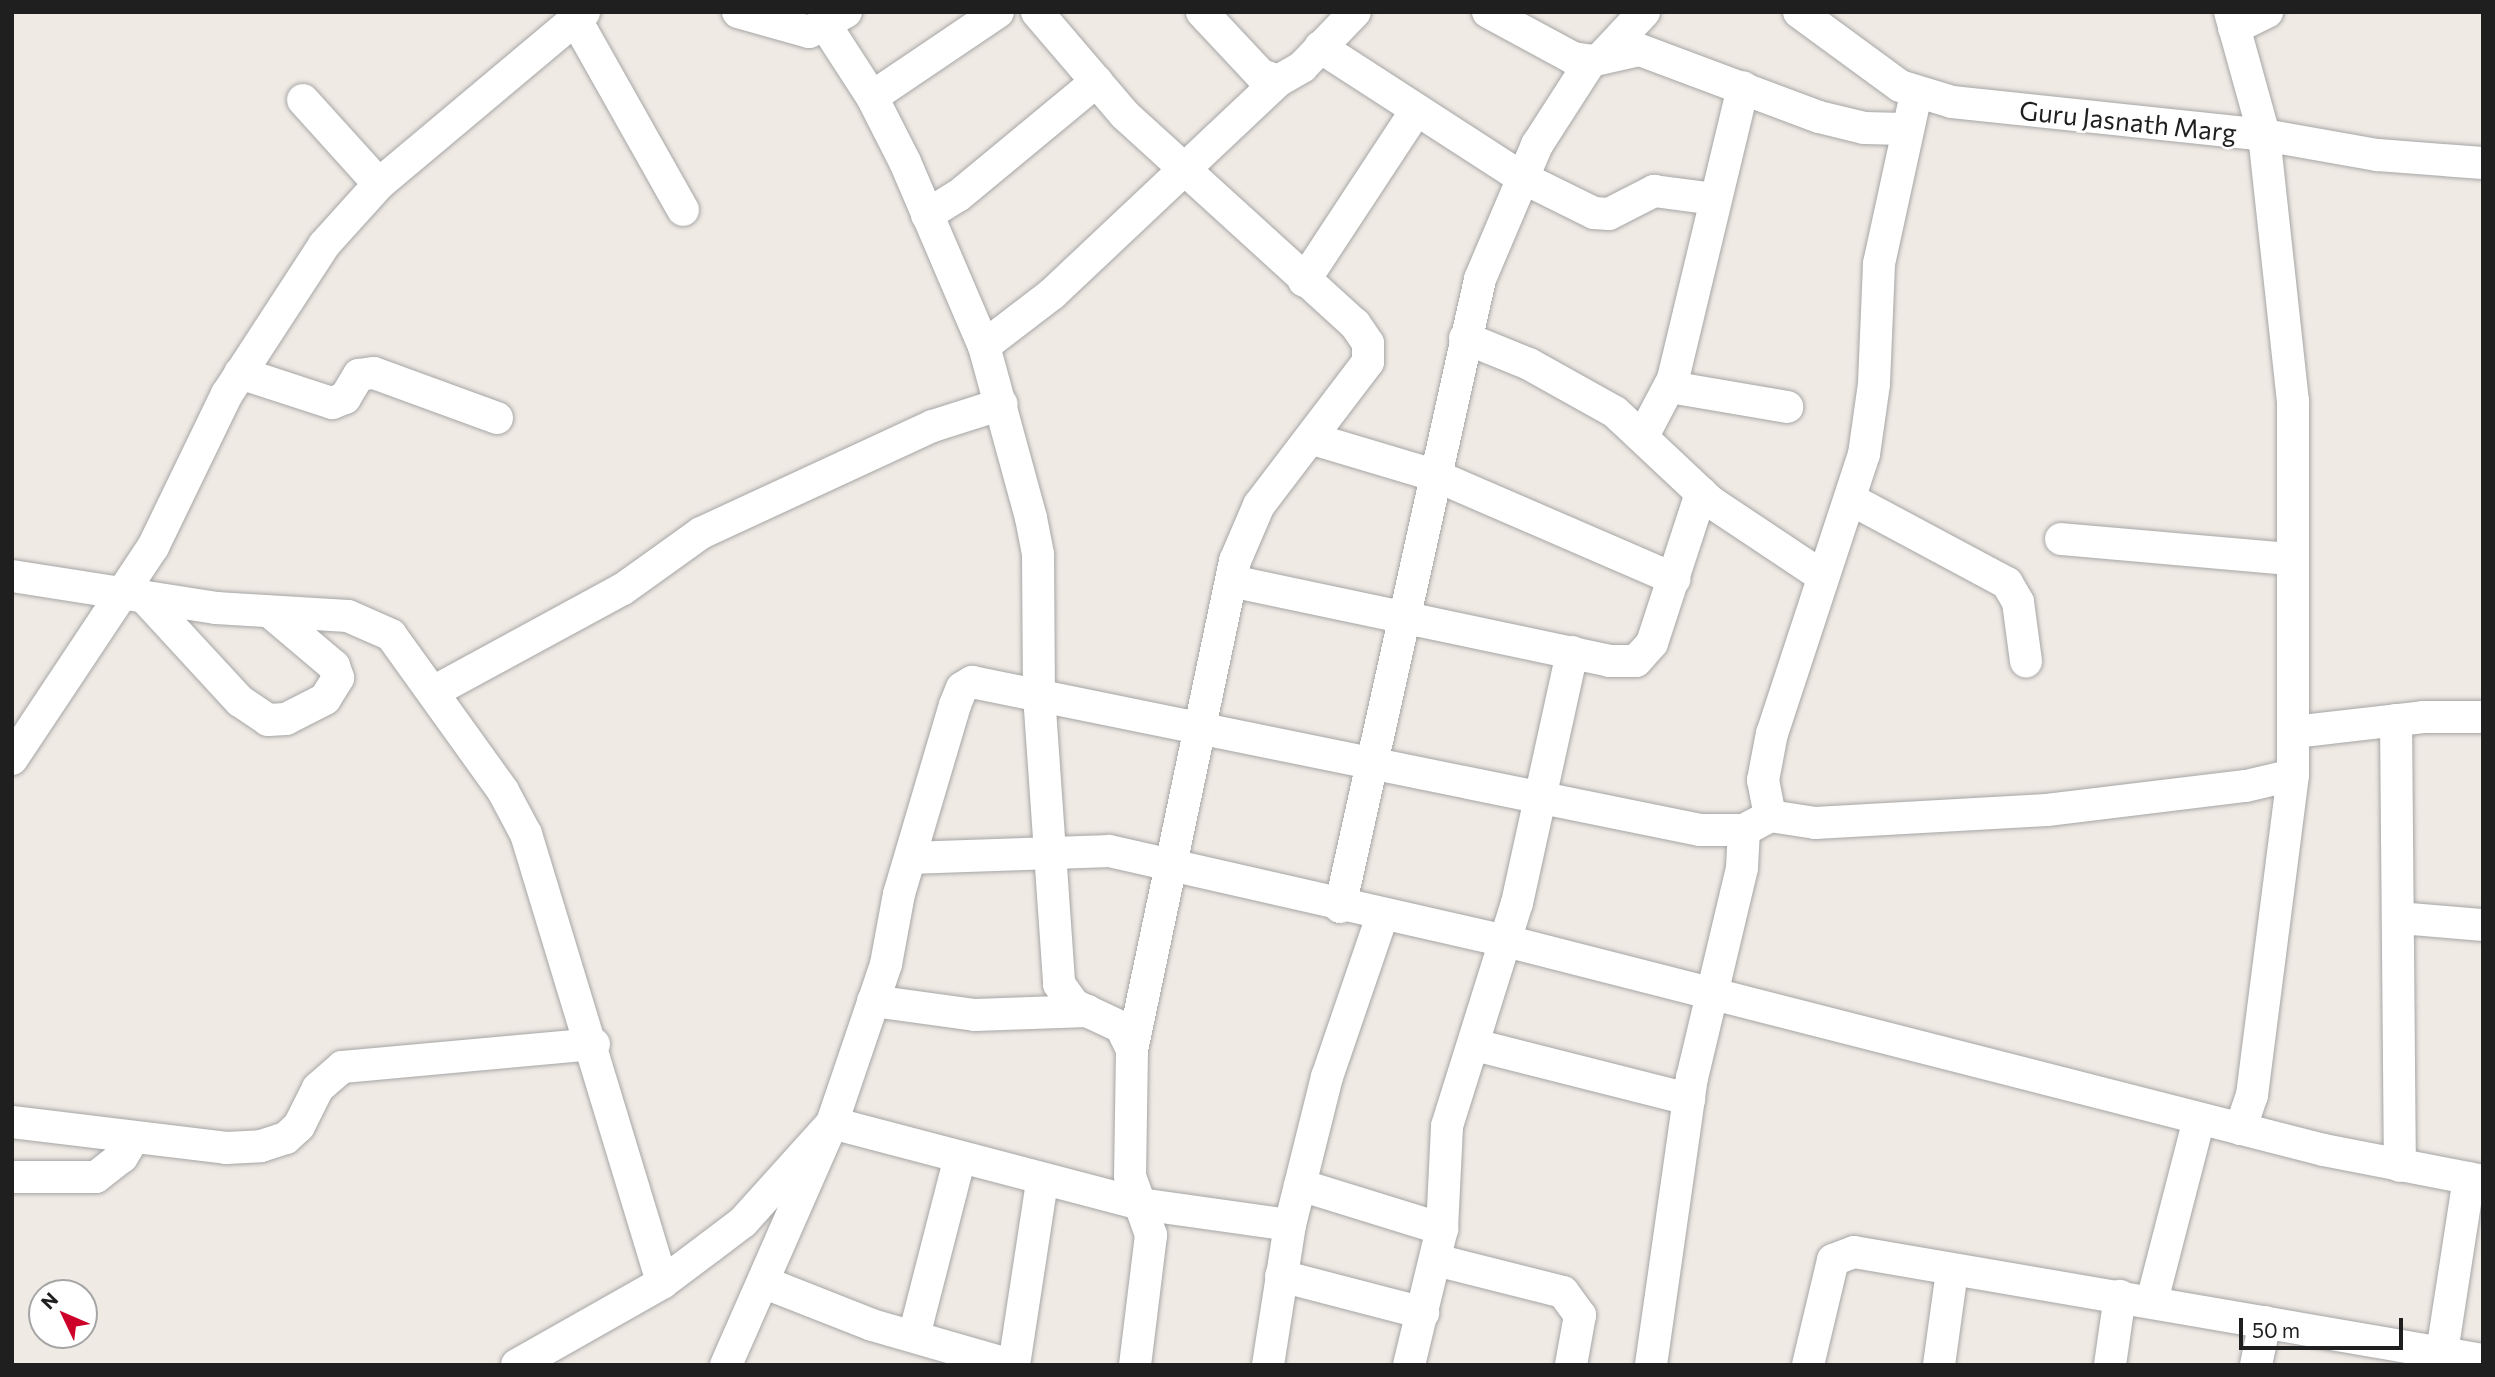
<!DOCTYPE html>
<style>
body{margin:0}
#map{position:relative;width:2495px;height:1377px;overflow:hidden;background:#f0eae4;font-family:Commissioner,sans-serif}
div>[style]{position:absolute}
[style*='--x']{left:calc(var(--x)*1px);top:calc(var(--y)*1px);width:calc(var(--w)*1px);rotate:calc(var(--a)*1deg)}
.roads{filter:drop-shadow(0 0 2px #a6a6a6) drop-shadow(0 0 2px #a6a6a6)}
.minor>*{height:32px;margin:-16px;padding:0 16px;transform-origin:16px;border-radius:16px;background:#fff}
span{translate:-50% -50%;white-space:nowrap;text-align:center;line-height:1.15;-webkit-text-stroke:5px #fff;paint-order:stroke}
.street-label{font-size:26px;color:#1f1f1f}
.frame{position:absolute;inset:0;border:14px solid #1f1f1f;pointer-events:none}
.north{position:absolute;left:28px;top:1279px;width:70px;height:70px;box-sizing:border-box;background:#fff;border:2px solid #a5a5a5;border-radius:50%;rotate:314deg;font-size:19px;font-weight:700;line-height:28px;text-align:center;color:#1f1f1f}
.north::after{content:'';display:block;margin:auto;width:24px;height:32px;background:#cd0029;clip-path:polygon(50% 0,100% 100%,50% 72%,0 100%)}
.scale{position:absolute;left:2239px;top:1318px;width:164px;height:32px;box-sizing:border-box;border:4px solid #1f1f1f;border-top:0;padding-left:9px;font-size:21px;line-height:24px;white-space:nowrap;color:#1f1f1f;-webkit-text-stroke:5px #fff;paint-order:stroke}
</style>
<div id="map">
<div class="roads">
<div class="minor">
<i style="--x:738;--y:12;--w:74;--a:15.7"></i>
<i style="--x:809;--y:32;--w:42;--a:-28.4"></i>
<i style="--x:1037;--y:12;--w:135;--a:49.5"></i>
<i style="--x:1125;--y:115;--w:311;--a:42.3"></i>
<i style="--x:1355;--y:324;--w:23;--a:56"></i>
<i style="--x:1368;--y:343;--w:19;--a:90"></i>
<i style="--x:1368;--y:362;--w:180;--a:127.3"></i>
<i style="--x:1259;--y:505;--w:61;--a:113.2"></i>
<i style="--x:1235;--y:561;--w:500;--a:101.9"></i>
<i style="--x:1202;--y:12;--w:86;--a:46.9"></i>
<i style="--x:1261;--y:75;--w:18;--a:19"></i>
<i style="--x:1278;--y:81;--w:28;--a:-30"></i>
<i style="--x:1302;--y:67;--w:76;--a:-46.1"></i>
<i style="--x:1488;--y:12;--w:97;--a:28.4"></i>
<i style="--x:1573;--y:58;--w:18;--a:9"></i>
<i style="--x:1591;--y:61;--w:50;--a:-12.7"></i>
<i style="--x:1640;--y:50;--w:191;--a:20.5"></i>
<i style="--x:1819;--y:117;--w:46;--a:13.7"></i>
<i style="--x:1864;--y:128;--w:41;--a:1.4"></i>
<i style="--x:1799;--y:12;--w:125;--a:36.2"></i>
<i style="--x:1900;--y:86;--w:54;--a:17.1"></i>
<i style="--x:1952;--y:102;--w:314;--a:6"></i>
<i style="--x:2264;--y:135;--w:116;--a:10"></i>
<i style="--x:2378;--y:155;--w:105;--a:4.4"></i>
<i style="--x:2230;--y:12;--w:128;--a:74.5"></i>
<i style="--x:2264;--y:135;--w:268;--a:83.8"></i>
<i style="--x:2293;--y:401;--w:374;--a:90"></i>
<i style="--x:2293;--y:775;--w:323;--a:97.3"></i>
<i style="--x:2252;--y:1095;--w:36;--a:109"></i>
<i style="--x:576;--y:20;--w:218;--a:60.6"></i>
<i style="--x:826;--y:26;--w:85;--a:57.1"></i>
<i style="--x:872;--y:97;--w:73;--a:63.1"></i>
<i style="--x:905;--y:162;--w:200;--a:66.8"></i>
<i style="--x:984;--y:346;--w:178;--a:74.7"></i>
<i style="--x:1031;--y:518;--w:38;--a:79"></i>
<i style="--x:1038;--y:555;--w:140;--a:89.6"></i>
<i style="--x:1039;--y:695;--w:290;--a:86"></i>
<i style="--x:1059;--y:984;--w:26;--a:54"></i>
<i style="--x:1074;--y:1005;--w:52;--a:25.1"></i>
<i style="--x:1121;--y:1027;--w:25;--a:64"></i>
<i style="--x:1132;--y:1050;--w:126;--a:90.9"></i>
<i style="--x:1130;--y:1176;--w:63;--a:70.4"></i>
<i style="--x:1151;--y:1235;--w:131;--a:97"></i>
<i style="--x:2234;--y:28;--w:37;--a:-26"></i>
<i style="--x:1320;--y:47;--w:239;--a:32.9"></i>
<i style="--x:1521;--y:177;--w:81;--a:26.3"></i>
<i style="--x:1594;--y:213;--w:15;--a:4"></i>
<i style="--x:1609;--y:214;--w:51;--a:-27.1"></i>
<i style="--x:1654;--y:191;--w:62;--a:7.5"></i>
<i style="--x:1601;--y:58;--w:63;--a:-46.9"></i>
<i style="--x:1916;--y:94;--w:174;--a:102.3"></i>
<i style="--x:1879;--y:264;--w:120;--a:92.4"></i>
<i style="--x:1874;--y:384;--w:71;--a:98.1"></i>
<i style="--x:1864;--y:454;--w:294;--a:108.2"></i>
<i style="--x:1772;--y:733;--w:48;--a:100.8"></i>
<i style="--x:1763;--y:780;--w:37;--a:79"></i>
<i style="--x:1770;--y:816;--w:46;--a:8.8"></i>
<i style="--x:1815;--y:823;--w:232;--a:-3.2"></i>
<i style="--x:2047;--y:810;--w:200;--a:-6.9"></i>
<i style="--x:2246;--y:786;--w:48;--a:-13.2"></i>
<i style="--x:872;--y:97;--w:152;--a:-34"></i>
<i style="--x:303;--y:100;--w:113;--a:47.9"></i>
<i style="--x:927;--y:215;--w:36;--a:-32"></i>
<i style="--x:958;--y:196;--w:180;--a:-39.6"></i>
<i style="--x:1304;--y:281;--w:202;--a:-56.7"></i>
<i style="--x:1465;--y:338;--w:69;--a:22.1"></i>
<i style="--x:1529;--y:364;--w:98;--a:29.2"></i>
<i style="--x:1615;--y:412;--w:132;--a:43.2"></i>
<i style="--x:1711;--y:502;--w:133;--a:33.7"></i>
<i style="--x:984;--y:346;--w:86;--a:-37.4"></i>
<i style="--x:1052;--y:294;--w:311;--a:-43.3"></i>
<i style="--x:240;--y:373;--w:97;--a:18.1"></i>
<i style="--x:332;--y:403;--w:14;--a:-21"></i>
<i style="--x:345;--y:398;--w:27;--a:-59"></i>
<i style="--x:359;--y:375;--w:15;--a:-8"></i>
<i style="--x:374;--y:373;--w:131;--a:20.1"></i>
<i style="--x:1670;--y:387;--w:119;--a:9.7"></i>
<i style="--x:1644;--y:434;--w:62;--a:-62.2"></i>
<i style="--x:1673;--y:379;--w:300;--a:-76.5"></i>
<i style="--x:1313;--y:439;--w:126;--a:16.6"></i>
<i style="--x:1434;--y:475;--w:262;--a:23.4"></i>
<i style="--x:1852;--y:500;--w:176;--a:28.2"></i>
<i style="--x:2007;--y:583;--w:22;--a:60"></i>
<i style="--x:2018;--y:602;--w:60;--a:82.3"></i>
<i style="--x:2061;--y:539;--w:230;--a:5"></i>
<i style="--x:12;--y:576;--w:206;--a:8.9"></i>
<i style="--x:216;--y:608;--w:132;--a:3.5"></i>
<i style="--x:348;--y:616;--w:47;--a:23.8"></i>
<i style="--x:391;--y:635;--w:192;--a:54.3"></i>
<i style="--x:503;--y:791;--w:49;--a:61.9"></i>
<i style="--x:526;--y:834;--w:469;--a:73.1"></i>
<i style="--x:1231;--y:581;--w:386;--a:11.9"></i>
<i style="--x:1609;--y:661;--w:27;--a:0"></i>
<i style="--x:1636;--y:661;--w:24;--a:-48"></i>
<i style="--x:1652;--y:643;--w:158;--a:-71.9"></i>
<i style="--x:143;--y:596;--w:143;--a:47.3"></i>
<i style="--x:240;--y:701;--w:34;--a:34"></i>
<i style="--x:268;--y:720;--w:18;--a:-3"></i>
<i style="--x:286;--y:719;--w:44;--a:-27.1"></i>
<i style="--x:325;--y:699;--w:25;--a:-58"></i>
<i style="--x:338;--y:678;--w:13;--a:-108"></i>
<i style="--x:334;--y:666;--w:84;--a:-139.8"></i>
<i style="--x:433;--y:692;--w:216;--a:-28.5"></i>
<i style="--x:623;--y:589;--w:96;--a:-35.7"></i>
<i style="--x:701;--y:533;--w:255;--a:-24.8"></i>
<i style="--x:933;--y:426;--w:72;--a:-17.7"></i>
<i style="--x:2396;--y:720;--w:446;--a:89.5"></i>
<i style="--x:2294;--y:732;--w:130;--a:-6.6"></i>
<i style="--x:2423;--y:717;--w:60;--a:0"></i>
<i style="--x:12;--y:759;--w:255;--a:-56.4"></i>
<i style="--x:153;--y:547;--w:170;--a:-64.2"></i>
<i style="--x:227;--y:394;--w:178;--a:-56.9"></i>
<i style="--x:324;--y:245;--w:82;--a:-48"></i>
<i style="--x:379;--y:184;--w:268;--a:-40"></i>
<i style="--x:911;--y:858;--w:198;--a:-2"></i>
<i style="--x:1109;--y:851;--w:407;--a:12.8"></i>
<i style="--x:1506;--y:941;--w:844;--a:14.33"></i>
<i style="--x:2324;--y:1150;--w:162;--a:11"></i>
<i style="--x:1340;--y:907;--w:643;--a:-77.43"></i>
<i style="--x:1480;--y:279;--w:146;--a:-67"></i>
<i style="--x:1537;--y:145;--w:100;--a:-57.3"></i>
<i style="--x:2399;--y:918;--w:84;--a:4.8"></i>
<i style="--x:873;--y:1001;--w:103;--a:7.8"></i>
<i style="--x:975;--y:1015;--w:113;--a:-2"></i>
<i style="--x:1475;--y:1045;--w:221;--a:14.2"></i>
<i style="--x:12;--y:1122;--w:216;--a:6.9"></i>
<i style="--x:226;--y:1148;--w:35;--a:-3"></i>
<i style="--x:261;--y:1146;--w:26;--a:-18"></i>
<i style="--x:286;--y:1138;--w:18;--a:-43"></i>
<i style="--x:299;--y:1126;--w:42;--a:-63.4"></i>
<i style="--x:318;--y:1088;--w:32;--a:-41"></i>
<i style="--x:342;--y:1067;--w:253;--a:-5.2"></i>
<i style="--x:12;--y:1177;--w:84;--a:0"></i>
<i style="--x:96;--y:1177;--w:33;--a:-38"></i>
<i style="--x:122;--y:1157;--w:23;--a:-59"></i>
<i style="--x:1300;--y:1185;--w:149;--a:17.2"></i>
<i style="--x:1436;--y:1260;--w:131;--a:14.1"></i>
<i style="--x:1563;--y:1292;--w:29;--a:54"></i>
<i style="--x:1580;--y:1315;--w:51;--a:100.2"></i>
<i style="--x:1281;--y:1276;--w:147;--a:14.6"></i>
<i style="--x:763;--y:1282;--w:117;--a:21.5"></i>
<i style="--x:872;--y:1325;--w:145;--a:16.1"></i>
<i style="--x:2152;--y:1301;--w:188;--a:-75.5"></i>
<i style="--x:914;--y:1336;--w:181;--a:-75.6"></i>
<i style="--x:517;--y:1365;--w:167;--a:-29.5"></i>
<i style="--x:662;--y:1283;--w:60;--a:-36.9"></i>
<i style="--x:710;--y:1247;--w:41;--a:-37.1"></i>
<i style="--x:743;--y:1222;--w:133;--a:-48"></i>
<i style="--x:832;--y:1123;--w:318;--a:14.7"></i>
<i style="--x:1140;--y:1204;--w:151;--a:8"></i>
<i style="--x:726;--y:1365;--w:264;--a:-66.3"></i>
<i style="--x:832;--y:1123;--w:168;--a:-71.2"></i>
<i style="--x:886;--y:964;--w:71;--a:-79.5"></i>
<i style="--x:899;--y:894;--w:197;--a:-73.5"></i>
<i style="--x:955;--y:705;--w:18;--a:-68"></i>
<i style="--x:962;--y:688;--w:12;--a:-31"></i>
<i style="--x:972;--y:682;--w:743;--a:11.49"></i>
<i style="--x:1700;--y:830;--w:44;--a:0"></i>
<i style="--x:1744;--y:830;--w:30;--a:-28"></i>
<i style="--x:1014;--y:1365;--w:186;--a:-81.3"></i>
<i style="--x:1268;--y:1365;--w:142;--a:-81.1"></i>
<i style="--x:1290;--y:1225;--w:153;--a:-76"></i>
<i style="--x:1327;--y:1077;--w:170;--a:-71.1"></i>
<i style="--x:1409;--y:1365;--w:140;--a:-76.4"></i>
<i style="--x:1442;--y:1229;--w:103;--a:-87.2"></i>
<i style="--x:1447;--y:1126;--w:234;--a:-72.6"></i>
<i style="--x:1517;--y:903;--w:257;--a:-77.6"></i>
<i style="--x:1651;--y:1365;--w:290;--a:-81.9"></i>
<i style="--x:1692;--y:1078;--w:216;--a:-76.6"></i>
<i style="--x:1742;--y:868;--w:38;--a:-87"></i>
<i style="--x:1808;--y:1365;--w:108;--a:-76.6"></i>
<i style="--x:1833;--y:1260;--w:22;--a:-21"></i>
<i style="--x:1854;--y:1252;--w:638;--a:9.74"></i>
<i style="--x:1939;--y:1365;--w:95;--a:-82.1"></i>
<i style="--x:2110;--y:1365;--w:70;--a:-81.8"></i>
<i style="--x:2256;--y:1365;--w:44;--a:-78.2"></i>
<i style="--x:2440;--y:1365;--w:189;--a:-81.2"></i>
</div>
</div>
<div class="street-label">
<span style="left:2128px;top:121px;rotate:6deg">Guru Jasnath Marg</span>
</div>
<div class="frame"></div>
<div class="north">N</div>
<div class="scale">50 m</div>
</div>
